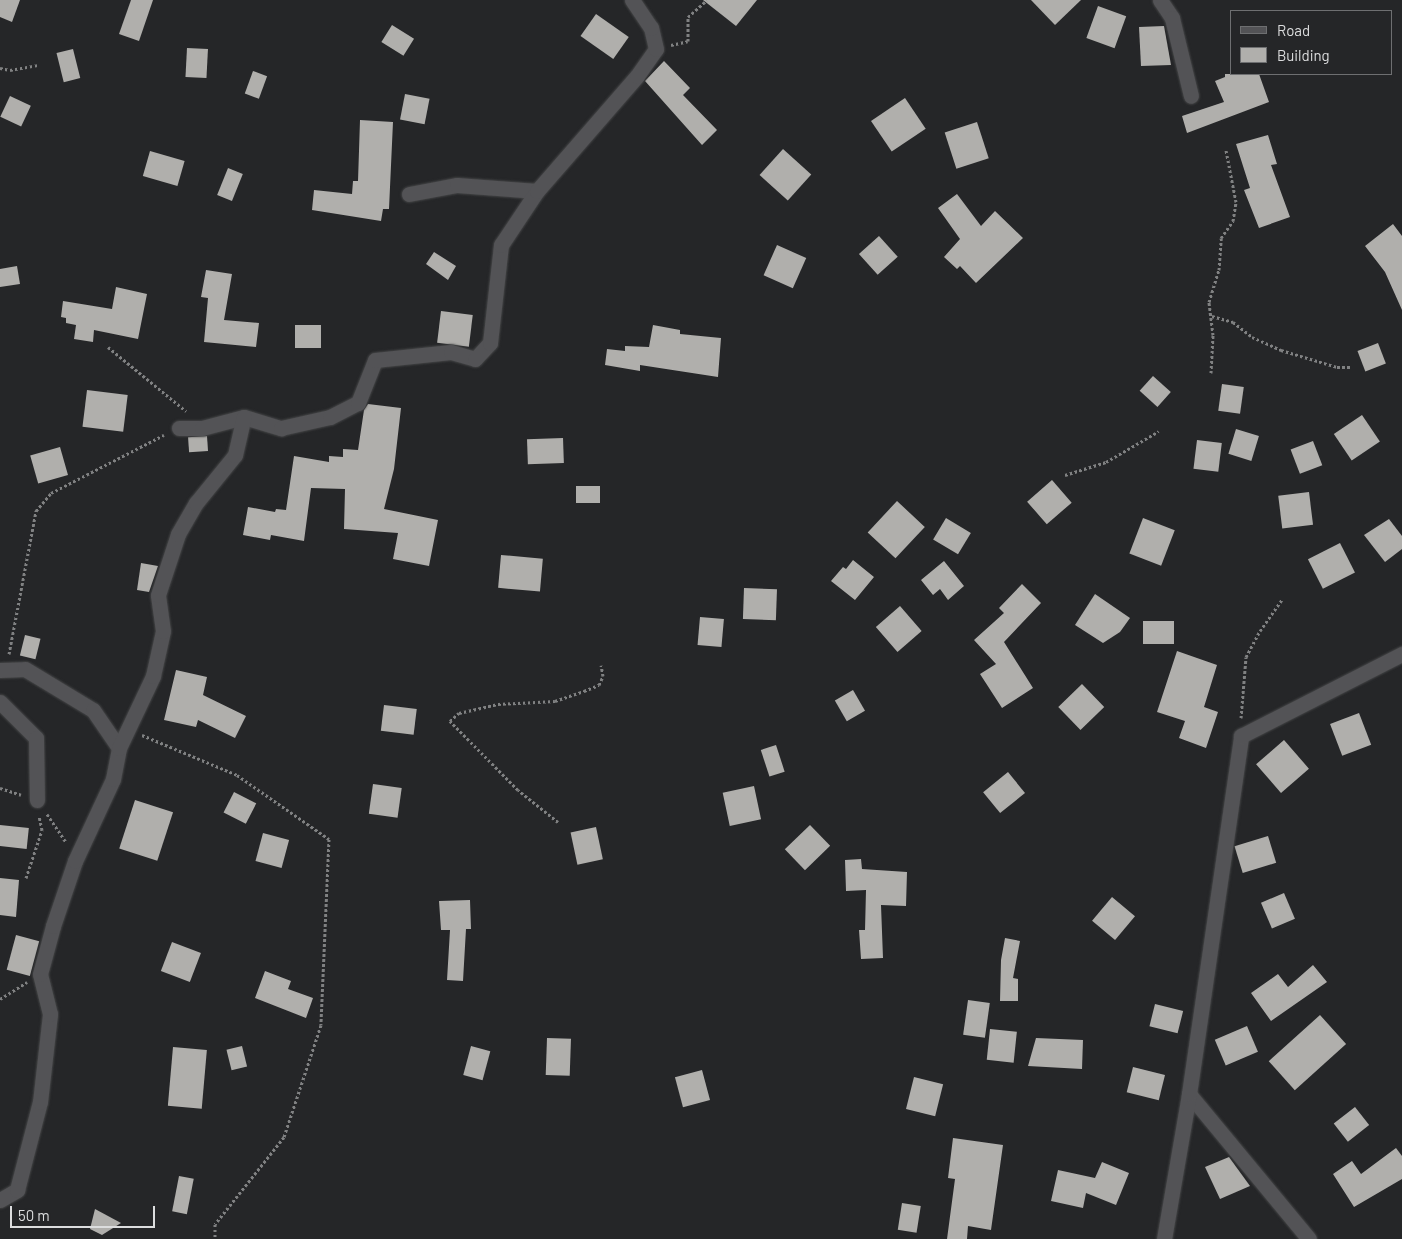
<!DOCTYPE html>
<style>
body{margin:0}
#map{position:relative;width:1402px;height:1239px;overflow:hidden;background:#252628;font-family:Barlow,sans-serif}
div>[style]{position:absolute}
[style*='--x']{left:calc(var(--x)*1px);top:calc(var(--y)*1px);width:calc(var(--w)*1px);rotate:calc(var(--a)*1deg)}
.building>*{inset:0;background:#b0afac;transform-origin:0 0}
.path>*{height:3px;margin-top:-1.5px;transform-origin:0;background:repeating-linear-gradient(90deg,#808182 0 2.5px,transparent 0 5px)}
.roads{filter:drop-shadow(0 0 1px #444546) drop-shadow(0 0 1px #444546)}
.street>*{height:15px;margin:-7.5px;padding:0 7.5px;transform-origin:7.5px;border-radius:7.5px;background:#535356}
span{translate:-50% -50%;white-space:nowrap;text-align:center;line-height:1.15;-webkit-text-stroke:5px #252628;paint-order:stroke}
.legend{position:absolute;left:1230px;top:10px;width:162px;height:65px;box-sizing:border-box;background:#252628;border:1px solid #6e6f71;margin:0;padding:6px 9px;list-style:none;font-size:15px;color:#dcddde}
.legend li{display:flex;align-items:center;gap:10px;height:25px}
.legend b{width:25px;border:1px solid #6e6f71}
.scale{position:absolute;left:10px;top:1206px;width:145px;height:22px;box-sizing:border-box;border:2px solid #dcddde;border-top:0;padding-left:6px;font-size:15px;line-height:18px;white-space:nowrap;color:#dcddde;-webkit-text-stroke:4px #252628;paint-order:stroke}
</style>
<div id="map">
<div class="building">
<i style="clip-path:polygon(0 0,20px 0,12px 22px,0 17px)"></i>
<i style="clip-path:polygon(131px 0,153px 0,139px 41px,119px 34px)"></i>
<i style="clip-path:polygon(703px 0,757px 0,736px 26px)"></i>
<i style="clip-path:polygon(1031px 0,1081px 0,1055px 25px)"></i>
<i style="left:1098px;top:6px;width:30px;height:34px;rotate:20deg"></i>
<i style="left:596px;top:14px;width:40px;height:27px;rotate:35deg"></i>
<i style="left:392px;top:25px;width:26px;height:20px;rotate:32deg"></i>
<i style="clip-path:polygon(1164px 26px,1171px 65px,1141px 66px,1139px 27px)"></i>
<i style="left:187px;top:48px;width:21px;height:29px;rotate:3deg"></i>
<i style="left:73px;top:49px;width:30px;height:17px;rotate:76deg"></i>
<i style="clip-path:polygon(664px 61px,690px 88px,683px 95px,717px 130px,702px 145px,645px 81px)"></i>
<i style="left:253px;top:71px;width:15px;height:24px;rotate:20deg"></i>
<i style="clip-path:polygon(1225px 74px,1259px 74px,1269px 102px,1187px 133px,1182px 116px,1224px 102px,1215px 81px,1225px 77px)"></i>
<i style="left:405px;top:94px;width:25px;height:26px;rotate:11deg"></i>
<i style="left:10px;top:96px;width:23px;height:23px;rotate:25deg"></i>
<i style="left:905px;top:98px;width:37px;height:41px;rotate:56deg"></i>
<i style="clip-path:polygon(360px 120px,393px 122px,389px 209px,383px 209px,381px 221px,312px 210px,314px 190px,352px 194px,353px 181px,358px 181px)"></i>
<i style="left:977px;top:122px;width:38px;height:34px;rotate:72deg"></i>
<i style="clip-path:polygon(1268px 135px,1277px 164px,1271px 165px,1290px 217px,1259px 228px,1244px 190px,1250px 188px,1236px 144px)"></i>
<i style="left:783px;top:149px;width:38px;height:35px;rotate:42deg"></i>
<i style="left:150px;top:151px;width:36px;height:26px;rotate:16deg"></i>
<i style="left:228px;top:168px;width:16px;height:29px;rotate:22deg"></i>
<i style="clip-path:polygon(957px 194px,981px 226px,995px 211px,1023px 238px,976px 283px,960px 266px,957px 269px,944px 257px,960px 239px,938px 208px)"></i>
<i style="clip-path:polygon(1393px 224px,1402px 236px,1402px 310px,1385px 272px,1365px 246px)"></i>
<i style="left:879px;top:236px;width:28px;height:27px;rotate:48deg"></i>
<i style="left:777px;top:245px;width:32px;height:33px;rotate:24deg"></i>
<i style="clip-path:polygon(434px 252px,456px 266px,448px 280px,426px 264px)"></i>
<i style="clip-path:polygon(17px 266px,20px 284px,0 287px,0 269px)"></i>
<i style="clip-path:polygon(206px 270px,232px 274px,224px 320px,259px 323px,256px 347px,204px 342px,208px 298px,201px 297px)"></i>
<i style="clip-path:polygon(116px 287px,147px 294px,138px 339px,94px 330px,93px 342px,74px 339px,76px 325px,66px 323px,66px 318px,61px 317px,63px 301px,112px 309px)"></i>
<i style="left:441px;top:311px;width:32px;height:32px;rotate:7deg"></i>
<i style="left:295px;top:325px;width:26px;height:23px"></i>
<i style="clip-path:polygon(653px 325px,680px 330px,680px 334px,721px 338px,718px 377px,640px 365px,640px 371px,605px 365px,607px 349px,625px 351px,625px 346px,649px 347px)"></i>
<i style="left:1378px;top:343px;width:22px;height:22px;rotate:69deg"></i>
<i style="left:1153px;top:376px;width:24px;height:20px;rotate:42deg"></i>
<i style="left:1222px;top:384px;width:22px;height:27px;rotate:8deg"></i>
<i style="left:87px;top:390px;width:41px;height:37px;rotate:7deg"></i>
<i style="clip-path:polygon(368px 404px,401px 408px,394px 469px,384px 509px,438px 520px,429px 566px,393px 559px,398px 533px,344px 529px,345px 489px,311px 488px,304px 541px,271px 535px,270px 540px,243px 535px,248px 507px,275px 512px,276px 509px,286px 510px,294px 456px,329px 462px,329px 456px,343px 457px,343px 449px,358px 450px,364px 410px)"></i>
<i style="left:1362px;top:415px;width:32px;height:34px;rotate:56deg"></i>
<i style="left:1236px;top:429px;width:24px;height:26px;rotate:17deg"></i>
<i style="left:207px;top:436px;width:15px;height:19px;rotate:86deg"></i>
<i style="left:563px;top:438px;width:25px;height:36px;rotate:88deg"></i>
<i style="left:1197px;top:440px;width:25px;height:29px;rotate:7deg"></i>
<i style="left:1313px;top:441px;width:26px;height:24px;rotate:69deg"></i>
<i style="left:60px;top:447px;width:29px;height:31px;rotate:74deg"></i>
<i style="left:1052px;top:480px;width:30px;height:33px;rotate:49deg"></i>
<i style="left:576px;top:486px;width:24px;height:17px"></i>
<i style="left:1309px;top:492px;width:33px;height:31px;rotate:83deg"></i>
<i style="left:897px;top:501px;width:38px;height:43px;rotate:43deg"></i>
<i style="left:946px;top:518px;width:29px;height:25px;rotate:31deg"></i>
<i style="left:1143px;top:518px;width:34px;height:38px;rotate:21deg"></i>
<i style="clip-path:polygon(1389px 519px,1402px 536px,1402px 549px,1385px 562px,1364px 535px)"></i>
<i style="left:1340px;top:543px;width:33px;height:36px;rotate:63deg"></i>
<i style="left:501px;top:555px;width:42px;height:33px;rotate:5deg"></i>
<i style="clip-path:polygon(853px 560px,874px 577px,855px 600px,831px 581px,843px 567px,846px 569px)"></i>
<i style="clip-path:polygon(944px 561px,964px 586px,948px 600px,940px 589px,933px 595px,921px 580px)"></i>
<i style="clip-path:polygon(141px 563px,158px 566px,149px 592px,137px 590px)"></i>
<i style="clip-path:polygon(1022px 584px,1041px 603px,1004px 642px,1033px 688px,1002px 708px,980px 674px,996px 664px,974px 640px,1004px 613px,999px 608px)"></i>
<i style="left:744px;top:588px;width:33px;height:31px;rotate:2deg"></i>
<i style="clip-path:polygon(1095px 594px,1130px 618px,1120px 632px,1103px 643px,1075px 625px)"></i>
<i style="left:900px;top:606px;width:33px;height:32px;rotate:49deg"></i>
<i style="left:700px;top:617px;width:24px;height:28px;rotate:5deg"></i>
<i style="left:1143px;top:621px;width:31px;height:23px"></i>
<i style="left:25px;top:635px;width:16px;height:21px;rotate:14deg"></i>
<i style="clip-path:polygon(1177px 651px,1217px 665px,1204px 707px,1218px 712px,1206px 748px,1179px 738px,1185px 721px,1157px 712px)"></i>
<i style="clip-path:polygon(176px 670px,207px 677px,203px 695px,246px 716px,235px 738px,198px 720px,196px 727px,164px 720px)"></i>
<i style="left:1082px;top:684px;width:32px;height:33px;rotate:46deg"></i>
<i style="left:853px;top:690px;width:24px;height:21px;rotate:60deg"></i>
<i style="left:384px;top:705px;width:33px;height:26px;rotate:7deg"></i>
<i style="left:1359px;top:713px;width:34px;height:31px;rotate:69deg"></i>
<i style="left:1284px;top:740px;width:38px;height:37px;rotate:49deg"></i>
<i style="left:776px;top:745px;width:28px;height:16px;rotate:72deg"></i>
<i style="left:1008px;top:772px;width:27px;height:32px;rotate:51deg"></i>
<i style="left:373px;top:784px;width:29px;height:30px;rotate:8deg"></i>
<i style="left:754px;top:786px;width:34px;height:32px;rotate:78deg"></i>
<i style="left:234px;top:792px;width:25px;height:23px;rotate:27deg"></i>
<i style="left:135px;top:800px;width:40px;height:51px;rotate:18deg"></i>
<i style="left:0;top:825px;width:29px;height:21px;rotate:6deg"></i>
<i style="left:810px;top:825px;width:29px;height:35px;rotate:46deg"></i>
<i style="left:596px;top:827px;width:33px;height:26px;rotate:78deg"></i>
<i style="left:263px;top:833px;width:27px;height:29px;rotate:15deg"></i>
<i style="left:1268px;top:836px;width:28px;height:35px;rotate:73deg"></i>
<i style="clip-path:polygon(861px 859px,862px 869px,907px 872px,906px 906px,881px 905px,883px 958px,861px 959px,859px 930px,865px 930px,866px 890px,846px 891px,845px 860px)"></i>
<i style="clip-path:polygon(0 878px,19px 880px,16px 917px,0 915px)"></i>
<i style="left:1284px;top:893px;width:28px;height:25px;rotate:67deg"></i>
<i style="left:1112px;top:897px;width:30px;height:31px;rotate:40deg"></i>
<i style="clip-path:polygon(470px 900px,471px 929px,466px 929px,463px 981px,447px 980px,450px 930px,441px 930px,439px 901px)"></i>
<i style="left:16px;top:935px;width:24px;height:36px;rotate:15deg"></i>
<i style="clip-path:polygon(1005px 938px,1020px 941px,1013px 978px,1018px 979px,1018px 1001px,1000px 1001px,1001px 960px)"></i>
<i style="left:172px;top:942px;width:31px;height:31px;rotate:21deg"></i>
<i style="clip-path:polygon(1313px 965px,1327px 982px,1271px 1021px,1251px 993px,1278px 974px,1288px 987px)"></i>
<i style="clip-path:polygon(265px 971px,291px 981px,288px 989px,313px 998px,306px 1018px,255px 998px)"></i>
<i style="left:968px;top:1000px;width:22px;height:35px;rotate:8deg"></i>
<i style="left:1155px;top:1004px;width:29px;height:23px;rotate:14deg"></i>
<i style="left:1320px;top:1015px;width:39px;height:69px;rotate:48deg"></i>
<i style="left:1247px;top:1026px;width:28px;height:35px;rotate:67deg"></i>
<i style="left:990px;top:1029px;width:27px;height:31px;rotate:6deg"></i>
<i style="left:547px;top:1038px;width:24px;height:37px;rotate:2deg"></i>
<i style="clip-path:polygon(1036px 1038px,1083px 1040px,1082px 1069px,1028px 1066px)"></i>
<i style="left:242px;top:1046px;width:21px;height:16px;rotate:76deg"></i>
<i style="left:471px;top:1046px;width:20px;height:30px;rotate:15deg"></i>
<i style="left:173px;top:1047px;width:34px;height:59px;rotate:5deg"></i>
<i style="left:1133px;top:1067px;width:33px;height:26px;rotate:14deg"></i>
<i style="left:702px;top:1070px;width:31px;height:28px;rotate:75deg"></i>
<i style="left:914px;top:1077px;width:30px;height:33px;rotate:14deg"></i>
<i style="left:1355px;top:1107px;width:23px;height:27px;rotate:52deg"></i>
<i style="clip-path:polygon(953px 1138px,1003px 1145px,991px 1230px,968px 1226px,967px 1239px,947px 1239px,955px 1179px,948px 1178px)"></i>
<i style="clip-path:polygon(1396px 1148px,1402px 1156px,1402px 1179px,1354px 1207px,1333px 1174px,1352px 1161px,1361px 1174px)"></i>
<i style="clip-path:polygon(1229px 1157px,1250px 1186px,1220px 1199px,1205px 1167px)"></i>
<i style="clip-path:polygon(1102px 1162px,1129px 1173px,1116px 1205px,1086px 1193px,1083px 1208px,1051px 1201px,1058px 1170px,1095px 1178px)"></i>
<i style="left:179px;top:1176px;width:15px;height:36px;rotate:11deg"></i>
<i style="left:902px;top:1203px;width:19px;height:27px;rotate:9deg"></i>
<i style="clip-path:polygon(95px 1209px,121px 1223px,102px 1235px,90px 1229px)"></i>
</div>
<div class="path">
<i style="--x:671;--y:45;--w:17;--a:-13"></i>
<i style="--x:688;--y:41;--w:24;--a:-90"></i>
<i style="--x:688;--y:17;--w:25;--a:-42"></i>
<i style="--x:0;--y:68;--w:10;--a:11"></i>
<i style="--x:10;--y:70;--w:28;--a:-10"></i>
<i style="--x:1212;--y:316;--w:22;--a:16"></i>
<i style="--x:1233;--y:322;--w:24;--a:38"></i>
<i style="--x:1252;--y:337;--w:32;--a:24"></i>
<i style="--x:1281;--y:350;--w:59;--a:16.9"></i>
<i style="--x:1337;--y:367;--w:15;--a:0"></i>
<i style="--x:108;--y:347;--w:101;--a:39.4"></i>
<i style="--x:1211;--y:373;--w:38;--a:-87"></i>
<i style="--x:1213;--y:335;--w:33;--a:-97"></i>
<i style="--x:1209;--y:302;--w:34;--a:-73"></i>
<i style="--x:1219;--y:270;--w:32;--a:-86"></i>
<i style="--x:1221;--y:238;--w:21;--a:-55"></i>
<i style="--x:1233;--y:221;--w:19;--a:-81"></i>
<i style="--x:1236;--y:202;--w:53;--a:-100.9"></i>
<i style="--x:1065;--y:475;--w:43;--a:-17.6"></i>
<i style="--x:1106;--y:462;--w:61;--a:-30.3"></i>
<i style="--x:9;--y:654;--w:146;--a:-79.3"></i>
<i style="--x:36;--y:511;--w:23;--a:-50"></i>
<i style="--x:51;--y:493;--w:127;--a:-27.2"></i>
<i style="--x:1241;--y:718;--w:61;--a:-85.3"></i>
<i style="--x:1246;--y:657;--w:30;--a:-62"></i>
<i style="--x:1260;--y:631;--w:38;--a:-55"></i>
<i style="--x:142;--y:735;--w:103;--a:22.8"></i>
<i style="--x:237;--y:775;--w:112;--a:34.8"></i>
<i style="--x:329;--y:839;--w:186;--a:92.5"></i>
<i style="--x:321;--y:1025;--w:118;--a:108.3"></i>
<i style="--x:284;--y:1137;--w:111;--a:128.4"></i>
<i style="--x:215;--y:1224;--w:15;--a:90"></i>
<i style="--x:0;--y:788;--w:22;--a:18"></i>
<i style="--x:47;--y:814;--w:34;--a:56"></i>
<i style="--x:558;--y:822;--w:51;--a:-141.3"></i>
<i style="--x:518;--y:790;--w:97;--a:-134.6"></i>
<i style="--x:450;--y:721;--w:12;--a:-42"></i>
<i style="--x:459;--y:713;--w:40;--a:-13"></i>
<i style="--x:498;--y:704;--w:57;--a:-3"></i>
<i style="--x:555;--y:701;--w:31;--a:-19"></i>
<i style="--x:584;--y:691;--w:16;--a:-22"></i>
<i style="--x:599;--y:685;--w:10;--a:-66"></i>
<i style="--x:603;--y:676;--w:11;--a:-100"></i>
<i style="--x:26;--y:878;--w:51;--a:-71.6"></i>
<i style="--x:42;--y:830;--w:14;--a:-102"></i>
<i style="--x:0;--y:999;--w:32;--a:-32"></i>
</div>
<div class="roads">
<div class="street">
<i style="--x:1160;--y:0;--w:22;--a:56"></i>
<i style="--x:1172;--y:18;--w:80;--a:76.3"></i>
<i style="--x:409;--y:194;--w:49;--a:-10.6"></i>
<i style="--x:457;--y:185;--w:80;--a:4.3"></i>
<i style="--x:179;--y:428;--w:23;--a:0"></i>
<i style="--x:202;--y:428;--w:43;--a:-14.7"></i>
<i style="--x:244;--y:417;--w:39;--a:17"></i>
<i style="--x:281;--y:428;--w:50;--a:-12.7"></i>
<i style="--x:330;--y:417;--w:31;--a:-27"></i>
<i style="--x:358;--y:403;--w:46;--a:-68.4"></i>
<i style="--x:375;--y:360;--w:76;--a:-6"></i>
<i style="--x:451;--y:352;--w:25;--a:16"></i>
<i style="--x:475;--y:359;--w:22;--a:-47"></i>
<i style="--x:490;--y:343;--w:99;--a:-83.6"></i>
<i style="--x:501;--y:245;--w:65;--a:-56.3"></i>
<i style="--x:537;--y:191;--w:152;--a:-49"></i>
<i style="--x:637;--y:76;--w:33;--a:-55"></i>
<i style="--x:656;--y:49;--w:22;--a:-103"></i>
<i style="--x:651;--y:28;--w:34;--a:-124"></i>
<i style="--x:0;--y:670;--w:25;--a:-2"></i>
<i style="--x:25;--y:669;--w:79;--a:31.1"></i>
<i style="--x:93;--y:710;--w:46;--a:55.6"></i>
<i style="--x:0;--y:702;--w:51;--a:45"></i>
<i style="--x:36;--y:738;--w:62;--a:89.1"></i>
<i style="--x:1189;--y:1094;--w:188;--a:50.4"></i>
<i style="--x:0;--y:1200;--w:20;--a:-30"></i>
<i style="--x:17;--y:1190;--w:91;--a:-75.4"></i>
<i style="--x:40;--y:1102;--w:89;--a:-83.5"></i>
<i style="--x:50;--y:1014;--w:41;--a:-104"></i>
<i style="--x:40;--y:974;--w:50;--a:-74.8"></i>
<i style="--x:53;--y:926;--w:69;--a:-71.3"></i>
<i style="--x:75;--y:861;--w:90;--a:-65.1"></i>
<i style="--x:113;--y:779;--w:32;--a:-79"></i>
<i style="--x:119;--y:748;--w:80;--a:-64.7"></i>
<i style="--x:153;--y:676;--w:46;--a:-77.5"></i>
<i style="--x:163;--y:631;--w:36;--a:-98"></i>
<i style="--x:158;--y:595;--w:64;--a:-71.8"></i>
<i style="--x:178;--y:534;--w:36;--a:-60"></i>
<i style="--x:196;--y:503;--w:62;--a:-50.9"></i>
<i style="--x:235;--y:455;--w:39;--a:-77"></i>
<i style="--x:1164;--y:1239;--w:147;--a:-80.2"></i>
<i style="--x:1189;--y:1094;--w:362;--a:-81.7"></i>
<i style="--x:1241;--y:736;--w:181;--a:-27"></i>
</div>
</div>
<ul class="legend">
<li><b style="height:6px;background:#535356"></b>Road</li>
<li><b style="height:14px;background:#b0afac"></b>Building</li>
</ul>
<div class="scale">50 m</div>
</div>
